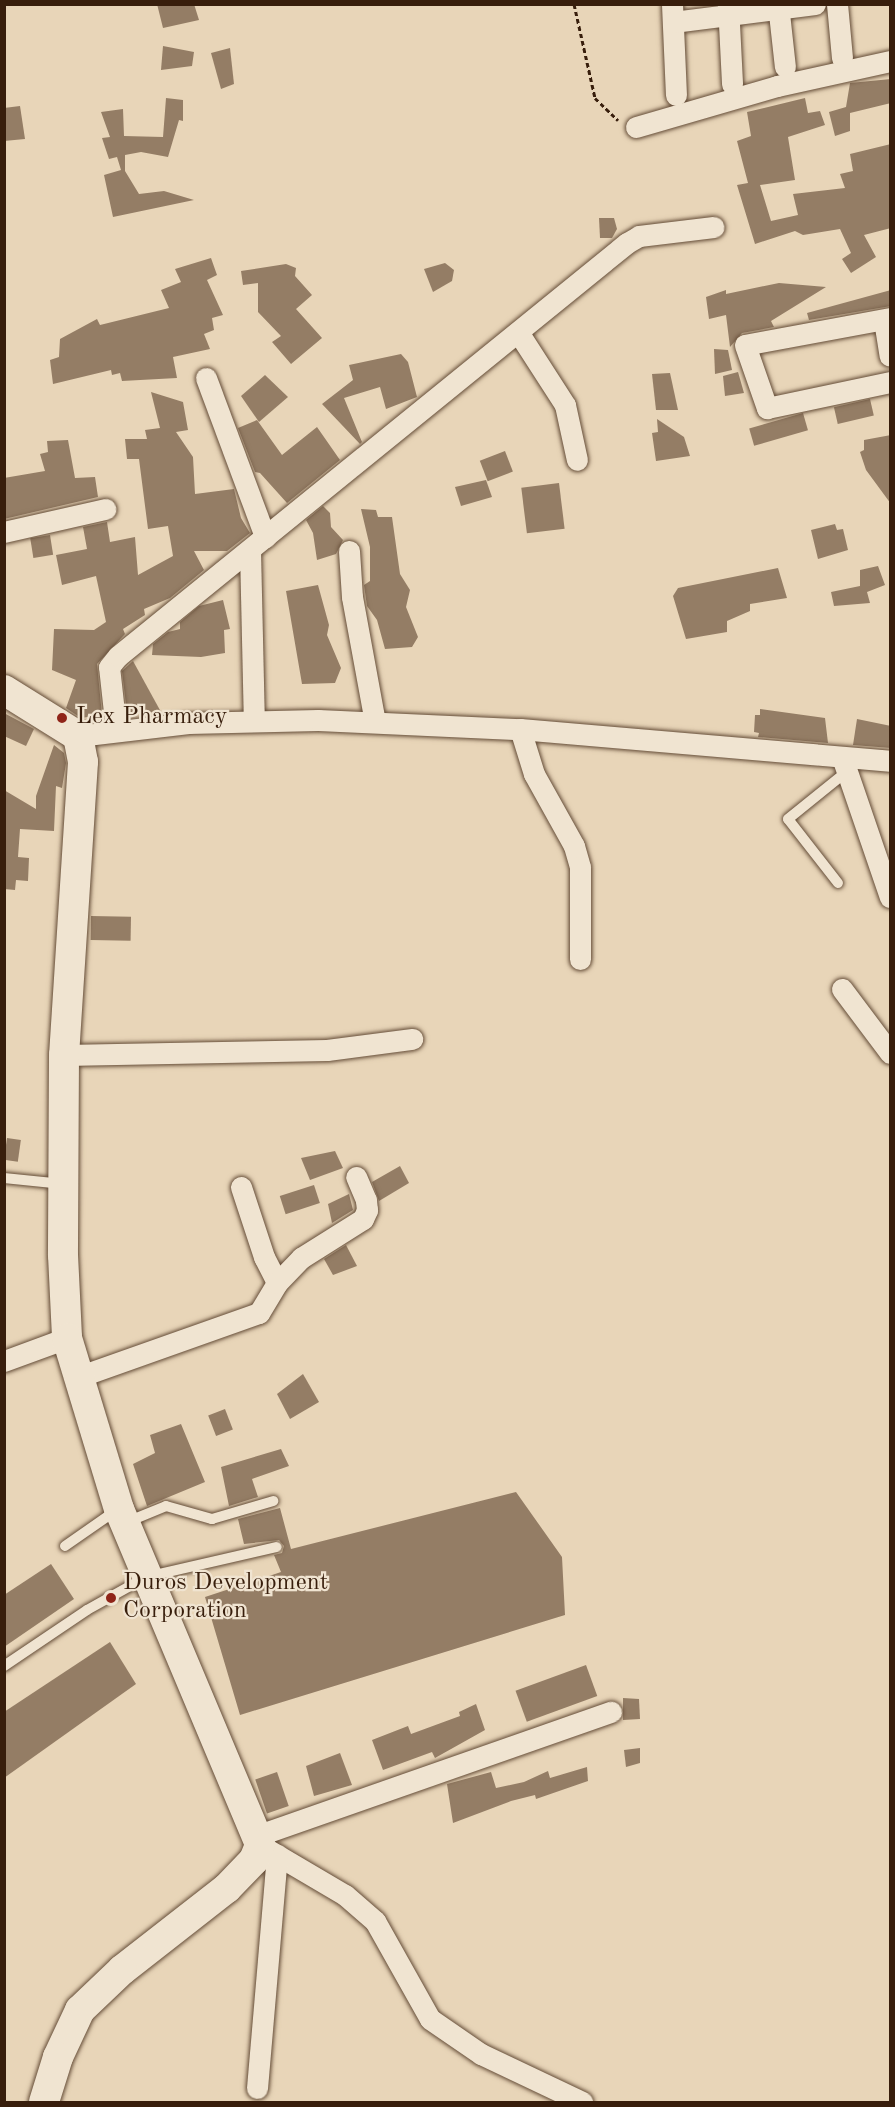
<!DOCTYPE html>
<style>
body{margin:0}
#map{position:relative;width:895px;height:2107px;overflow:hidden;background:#e8d5b8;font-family:"Old Standard TT",serif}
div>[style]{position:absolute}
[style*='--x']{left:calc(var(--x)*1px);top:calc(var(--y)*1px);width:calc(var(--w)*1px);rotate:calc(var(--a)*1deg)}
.building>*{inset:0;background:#947d65;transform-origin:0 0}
.path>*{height:3px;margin-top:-1.5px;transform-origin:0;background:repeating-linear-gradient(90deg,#381e0c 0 4.5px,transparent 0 7.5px)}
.roads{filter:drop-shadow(0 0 2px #644c37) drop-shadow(0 0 2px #644c37)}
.lane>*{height:10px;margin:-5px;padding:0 5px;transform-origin:5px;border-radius:5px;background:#f0e4d1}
.street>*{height:21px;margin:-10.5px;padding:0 10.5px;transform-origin:10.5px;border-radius:10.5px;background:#f0e4d1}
.secondary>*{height:30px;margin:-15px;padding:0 15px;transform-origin:15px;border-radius:15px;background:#f0e4d1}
.dots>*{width:16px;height:16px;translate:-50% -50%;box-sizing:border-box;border:3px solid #f0e4d1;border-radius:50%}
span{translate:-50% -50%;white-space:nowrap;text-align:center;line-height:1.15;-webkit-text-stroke:4.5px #f0e4d1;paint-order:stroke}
.poi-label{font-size:24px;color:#381e0c}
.left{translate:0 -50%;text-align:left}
.frame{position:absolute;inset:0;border:6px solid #381e0c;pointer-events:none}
</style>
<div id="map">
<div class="building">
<i style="clip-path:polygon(157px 4px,194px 4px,199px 20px,163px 28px)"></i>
<i style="clip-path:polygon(163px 46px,194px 52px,192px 66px,161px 70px)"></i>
<i style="clip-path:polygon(230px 48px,234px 84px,221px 89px,211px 53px)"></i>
<i style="clip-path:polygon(891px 79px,891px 103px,850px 113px,850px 131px,835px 136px,829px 112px,846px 107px,850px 83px)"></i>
<i style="clip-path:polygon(166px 98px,183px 100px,183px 121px,179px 120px,168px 157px,141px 152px,125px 155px,125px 171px,139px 194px,164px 191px,194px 200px,113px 217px,104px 175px,121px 170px,117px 157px,109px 159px,102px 138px,110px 137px,101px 112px,123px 109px,124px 136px,163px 137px)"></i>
<i style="clip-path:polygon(805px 98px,808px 113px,820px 111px,825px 125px,788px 137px,795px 180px,760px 185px,771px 221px,798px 215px,793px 194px,845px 188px,840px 174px,853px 171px,850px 154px,891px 144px,891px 228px,864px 235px,876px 257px,851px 273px,842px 259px,851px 253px,840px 229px,803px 235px,795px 231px,755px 244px,737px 185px,748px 183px,737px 141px,751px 136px,747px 112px)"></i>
<i style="clip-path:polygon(20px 106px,25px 139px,4px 141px,4px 108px)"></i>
<i style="clip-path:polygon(599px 218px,614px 218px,617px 229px,612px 238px,600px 238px)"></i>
<i style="clip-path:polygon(211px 258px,217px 275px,207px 280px,223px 315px,212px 318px,214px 330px,204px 334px,210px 349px,173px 357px,177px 378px,122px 381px,120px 373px,112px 375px,111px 370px,53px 384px,50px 360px,59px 357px,60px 339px,97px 319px,100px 325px,169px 308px,161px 290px,181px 282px,175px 269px)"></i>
<i style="clip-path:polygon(445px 263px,454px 270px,452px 281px,433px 292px,424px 269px)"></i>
<i style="clip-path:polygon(286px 264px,296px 268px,295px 276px,312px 295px,296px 309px,322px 338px,291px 364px,272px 342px,281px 336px,258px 312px,258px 283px,243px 285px,241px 271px)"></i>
<i style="clip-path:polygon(779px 283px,826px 287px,771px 321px,774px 327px,742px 333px,730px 347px,726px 315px,709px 319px,706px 297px,726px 290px,726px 294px)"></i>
<i style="clip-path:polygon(891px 290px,891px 306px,809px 320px,807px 313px)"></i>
<i style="clip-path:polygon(714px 349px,728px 350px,732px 370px,715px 374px)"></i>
<i style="clip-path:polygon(401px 354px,408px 362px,417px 397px,386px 409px,380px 387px,344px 398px,362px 442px,360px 444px,322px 404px,353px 380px,349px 365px)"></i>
<i style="clip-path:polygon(738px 372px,744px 393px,725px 396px,723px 376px)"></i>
<i style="clip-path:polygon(670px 373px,678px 410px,656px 410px,652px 374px)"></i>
<i style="clip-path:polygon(265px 375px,288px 397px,259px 422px,241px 396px)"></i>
<i style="clip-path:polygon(151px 392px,183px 402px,188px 430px,176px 432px,193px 457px,195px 494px,234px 489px,241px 518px,250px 533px,227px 551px,194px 551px,204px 570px,170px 598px,144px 609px,145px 615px,123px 629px,125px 634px,97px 664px,102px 715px,81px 718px,66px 708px,76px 680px,52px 670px,54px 629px,94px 630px,106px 622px,96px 576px,62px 585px,56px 555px,87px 549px,83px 527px,107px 522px,110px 542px,135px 537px,138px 575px,173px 556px,168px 526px,148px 529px,139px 459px,127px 459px,125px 439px,147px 439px,145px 430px,160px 428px)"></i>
<i style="left:870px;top:399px;width:17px;height:37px;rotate:77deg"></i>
<i style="left:803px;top:413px;width:18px;height:56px;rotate:74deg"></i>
<i style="clip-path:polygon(657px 419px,684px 437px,690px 456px,656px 461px,652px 433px,658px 432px)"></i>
<i style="clip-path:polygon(257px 420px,282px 455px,317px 427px,340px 460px,287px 503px,260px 473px,255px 472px,238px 428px)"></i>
<i style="clip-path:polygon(891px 435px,891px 504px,866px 470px,860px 452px,864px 450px,864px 440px)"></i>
<i style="clip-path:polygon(68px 440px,75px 478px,95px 477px,98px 497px,4px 519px,4px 478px,45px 471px,40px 454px,48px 452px,47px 441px)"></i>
<i style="left:505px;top:451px;width:22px;height:27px;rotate:69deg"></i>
<i style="clip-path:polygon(486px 480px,492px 497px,461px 506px,455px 487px)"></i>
<i style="left:559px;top:483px;width:46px;height:38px;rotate:83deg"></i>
<i style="clip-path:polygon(323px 506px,330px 513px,331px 527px,343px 540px,336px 554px,317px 560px,313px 533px,306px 520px)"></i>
<i style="clip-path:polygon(361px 509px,376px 510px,378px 517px,392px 517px,400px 574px,410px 590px,406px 607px,418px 637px,412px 647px,385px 649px,377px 620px,367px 606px,364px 585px,370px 581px,370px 547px)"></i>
<i style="clip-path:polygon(835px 524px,837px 530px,843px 529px,848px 550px,818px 559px,811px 530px)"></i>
<i style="left:50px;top:535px;width:20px;height:20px;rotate:81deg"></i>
<i style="clip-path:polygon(878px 566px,885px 585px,867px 592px,870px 603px,834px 606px,831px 592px,860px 586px,860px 570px)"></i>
<i style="clip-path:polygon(778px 568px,787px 598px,750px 604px,750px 611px,727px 621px,727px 632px,686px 639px,673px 596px,678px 588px)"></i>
<i style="clip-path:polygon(318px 585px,329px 625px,327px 635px,341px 668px,335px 683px,302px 684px,286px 591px)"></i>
<i style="clip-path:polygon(223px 600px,230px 629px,224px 630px,225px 653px,201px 657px,152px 655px,153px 644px,168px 632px,180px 629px,180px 622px,199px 606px)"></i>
<i style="clip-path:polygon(133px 661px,161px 712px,127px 713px,122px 671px)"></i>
<i style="clip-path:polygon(760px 709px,825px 718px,828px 743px,758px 737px,759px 733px,754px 732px,755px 715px,760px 715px)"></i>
<i style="clip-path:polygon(4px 713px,34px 729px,26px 746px,4px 736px)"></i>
<i style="clip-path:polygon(857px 719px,891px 726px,891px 748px,853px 745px)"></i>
<i style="clip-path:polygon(54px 745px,64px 753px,66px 763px,62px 788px,56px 786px,54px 831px,20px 829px,18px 857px,29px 858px,28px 881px,16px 880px,15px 890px,4px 889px,4px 790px,36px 809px,36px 796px)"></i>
<i style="left:91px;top:916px;width:40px;height:24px;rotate:1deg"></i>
<i style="left:7px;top:1138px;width:14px;height:22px;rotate:8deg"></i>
<i style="clip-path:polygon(335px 1151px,343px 1168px,310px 1180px,301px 1158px)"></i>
<i style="clip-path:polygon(400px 1166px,409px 1183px,379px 1201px,372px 1182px)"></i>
<i style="left:314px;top:1185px;width:19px;height:36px;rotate:72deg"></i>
<i style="clip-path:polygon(349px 1194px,353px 1210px,332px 1223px,328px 1204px)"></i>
<i style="clip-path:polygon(346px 1245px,357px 1266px,333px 1275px,324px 1259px)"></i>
<i style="clip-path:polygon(303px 1374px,319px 1402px,290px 1419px,277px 1394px)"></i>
<i style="left:225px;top:1409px;width:22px;height:18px;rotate:69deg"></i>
<i style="clip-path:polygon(181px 1424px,205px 1482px,147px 1506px,133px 1464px,155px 1453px,150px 1435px)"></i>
<i style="clip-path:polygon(281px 1449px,289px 1466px,252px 1479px,258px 1497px,229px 1506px,221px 1467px)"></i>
<i style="clip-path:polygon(516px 1492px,562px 1557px,565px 1615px,240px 1715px,205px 1597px,281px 1572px,274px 1555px,282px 1553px,284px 1546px,279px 1540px,244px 1544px,238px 1519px,280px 1508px,291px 1549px)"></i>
<i style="clip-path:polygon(51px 1564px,74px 1599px,4px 1647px,4px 1595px)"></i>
<i style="clip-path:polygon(110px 1642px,136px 1684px,4px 1778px,4px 1712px)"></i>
<i style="left:586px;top:1665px;width:33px;height:75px;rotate:70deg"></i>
<i style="clip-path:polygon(623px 1698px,639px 1699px,640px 1719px,623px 1720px)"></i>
<i style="clip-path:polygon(476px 1704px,485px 1730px,435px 1758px,432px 1752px,383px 1770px,372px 1740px,408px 1726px,411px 1734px,460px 1716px,459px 1712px)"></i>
<i style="clip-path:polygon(640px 1748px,640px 1763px,626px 1767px,624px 1750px)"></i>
<i style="clip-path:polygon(340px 1753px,352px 1785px,314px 1796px,306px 1766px)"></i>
<i style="clip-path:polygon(587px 1767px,588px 1781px,536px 1799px,535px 1795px,511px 1801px,453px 1823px,447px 1784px,491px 1772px,496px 1788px,524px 1782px,548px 1771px,550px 1778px)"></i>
<i style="left:277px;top:1772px;width:36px;height:23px;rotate:71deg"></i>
</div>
<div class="path">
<i style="--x:574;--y:4;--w:96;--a:77.4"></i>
<i style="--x:595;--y:98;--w:32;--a:44"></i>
</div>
<div class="roads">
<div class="lane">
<i style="--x:838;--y:883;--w:81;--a:-128"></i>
<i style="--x:788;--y:819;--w:73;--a:-38.9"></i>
<i style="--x:4;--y:1178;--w:59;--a:5.8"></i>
<i style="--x:127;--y:1522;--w:42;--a:-22.3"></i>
<i style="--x:166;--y:1506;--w:48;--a:15.8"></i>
<i style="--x:212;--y:1519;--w:64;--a:-16.4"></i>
<i style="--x:65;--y:1546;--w:65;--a:-34.9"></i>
<i style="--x:4;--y:1666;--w:100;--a:-34"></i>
<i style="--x:87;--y:1610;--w:68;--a:-29.2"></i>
<i style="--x:146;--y:1577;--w:134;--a:-12.9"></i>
</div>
<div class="street">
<i style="--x:672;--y:4;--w:91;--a:87.5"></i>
<i style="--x:728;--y:4;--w:80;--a:87.1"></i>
<i style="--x:778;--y:4;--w:63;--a:83.7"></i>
<i style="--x:837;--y:4;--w:54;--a:84.7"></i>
<i style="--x:673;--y:22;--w:143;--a:-7.2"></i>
<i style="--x:636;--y:127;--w:147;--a:-16.2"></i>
<i style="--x:777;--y:86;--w:116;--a:-12.5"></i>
<i style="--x:890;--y:318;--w:147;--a:169.5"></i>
<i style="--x:745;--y:345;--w:67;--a:70.8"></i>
<i style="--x:767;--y:408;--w:126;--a:-11.9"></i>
<i style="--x:884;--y:320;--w:36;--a:81"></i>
<i style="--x:518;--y:332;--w:87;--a:57.2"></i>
<i style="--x:565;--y:405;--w:56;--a:77.7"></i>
<i style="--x:206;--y:378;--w:170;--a:69.6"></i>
<i style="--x:4;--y:532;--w:104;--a:-12.8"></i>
<i style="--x:250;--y:550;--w:171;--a:88.7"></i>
<i style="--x:349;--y:551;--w:46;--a:86.3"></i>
<i style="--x:352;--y:597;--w:127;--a:79.6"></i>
<i style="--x:520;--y:729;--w:47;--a:72.7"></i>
<i style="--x:534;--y:774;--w:82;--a:60.9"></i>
<i style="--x:574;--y:846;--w:22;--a:74"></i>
<i style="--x:580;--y:867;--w:92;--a:90"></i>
<i style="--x:116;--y:730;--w:63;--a:-96.3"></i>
<i style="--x:109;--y:667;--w:14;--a:-51"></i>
<i style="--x:118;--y:656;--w:655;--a:-39.06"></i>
<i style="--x:627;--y:243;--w:14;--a:-30"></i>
<i style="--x:639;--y:236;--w:75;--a:-6.9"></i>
<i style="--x:78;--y:736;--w:111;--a:-6.7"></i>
<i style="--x:188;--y:723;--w:130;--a:-1.3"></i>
<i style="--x:318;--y:720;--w:202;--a:2.6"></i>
<i style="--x:520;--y:729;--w:371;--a:4.9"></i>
<i style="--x:842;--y:757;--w:148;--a:71.1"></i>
<i style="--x:842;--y:989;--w:80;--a:53.1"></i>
<i style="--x:64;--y:1055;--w:263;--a:-1.1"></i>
<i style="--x:327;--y:1050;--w:86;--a:-7.4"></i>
<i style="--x:241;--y:1187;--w:74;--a:71.8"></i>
<i style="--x:264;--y:1257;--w:29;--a:63"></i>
<i style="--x:4;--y:1361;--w:67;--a:-20.1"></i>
<i style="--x:78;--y:1377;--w:192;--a:-19.5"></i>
<i style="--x:259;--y:1313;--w:35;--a:-59"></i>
<i style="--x:277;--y:1283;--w:35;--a:-46"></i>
<i style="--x:301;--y:1258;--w:73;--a:-32.2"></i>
<i style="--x:363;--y:1219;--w:10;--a:-66"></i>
<i style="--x:367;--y:1210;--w:10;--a:-96"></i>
<i style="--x:366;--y:1200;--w:25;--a:-113"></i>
<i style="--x:259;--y:1835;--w:373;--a:-19.3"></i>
<i style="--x:260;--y:1845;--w:99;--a:30.5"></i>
<i style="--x:345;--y:1895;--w:40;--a:41"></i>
<i style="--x:375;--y:1921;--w:112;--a:60.7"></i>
<i style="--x:430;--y:2019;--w:62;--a:34.5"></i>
<i style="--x:481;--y:2054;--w:112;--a:25.4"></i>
<i style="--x:257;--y:2088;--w:234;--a:-85.1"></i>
</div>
<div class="secondary">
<i style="--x:4;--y:690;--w:87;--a:31.9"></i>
<i style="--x:78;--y:736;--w:26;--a:79"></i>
<i style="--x:83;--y:762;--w:294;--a:93.7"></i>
<i style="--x:64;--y:1055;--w:200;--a:90.3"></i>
<i style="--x:63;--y:1255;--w:83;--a:87.2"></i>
<i style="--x:67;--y:1338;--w:179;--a:73.1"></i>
<i style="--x:119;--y:1509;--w:364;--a:67.2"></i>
<i style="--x:260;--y:1845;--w:16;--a:112"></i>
<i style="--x:254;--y:1860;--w:39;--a:134"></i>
<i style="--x:227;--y:1888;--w:133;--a:142"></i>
<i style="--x:122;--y:1970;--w:58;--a:136.4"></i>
<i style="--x:80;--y:2010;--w:52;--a:115.1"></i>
<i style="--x:58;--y:2057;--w:47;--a:107.3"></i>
</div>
</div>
<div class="dots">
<i style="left:62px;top:718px;background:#8f2418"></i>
<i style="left:111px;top:1598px;background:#8f2418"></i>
</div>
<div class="poi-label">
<span class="left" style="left:76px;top:718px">Lex Pharmacy</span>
<span class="left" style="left:123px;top:1598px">Duros Development<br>Corporation</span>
</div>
<div class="frame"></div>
</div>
